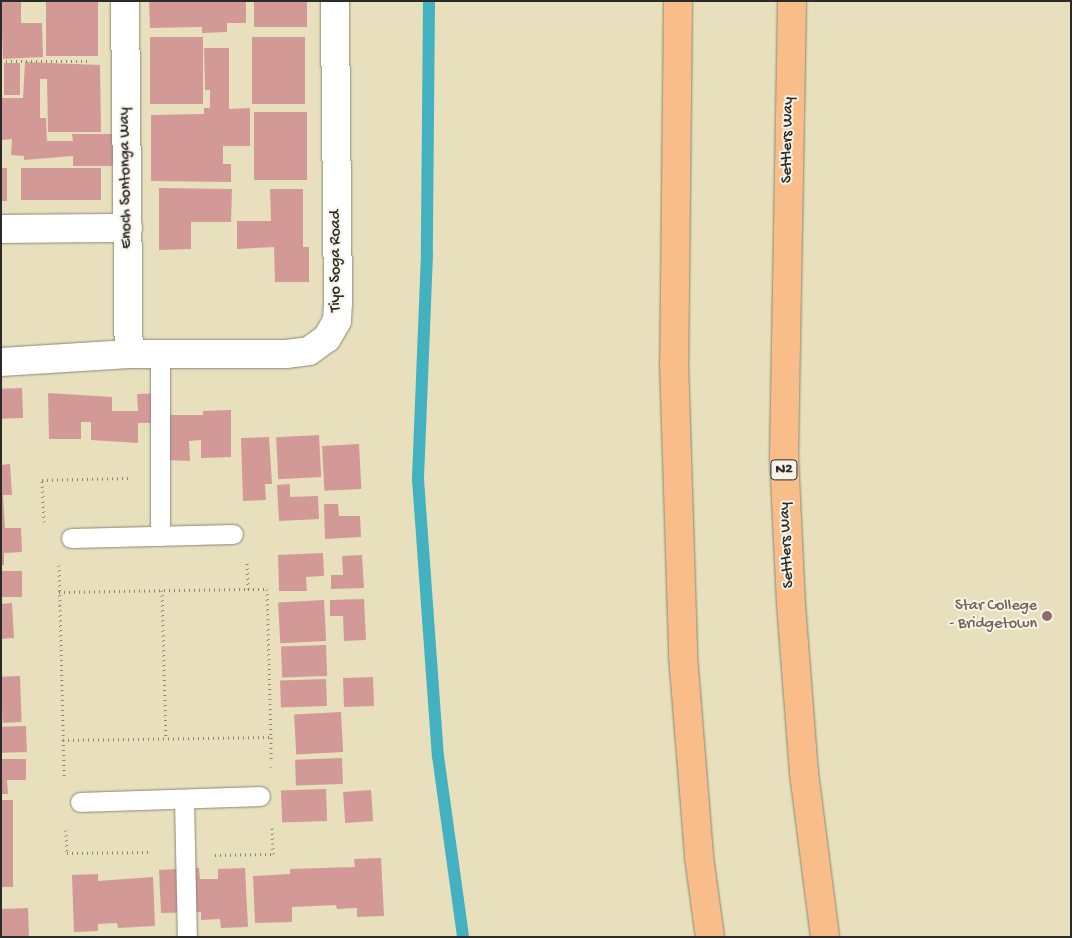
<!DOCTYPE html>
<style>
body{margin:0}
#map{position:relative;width:1072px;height:938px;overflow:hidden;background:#e8e0bc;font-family:"Gochi Hand",sans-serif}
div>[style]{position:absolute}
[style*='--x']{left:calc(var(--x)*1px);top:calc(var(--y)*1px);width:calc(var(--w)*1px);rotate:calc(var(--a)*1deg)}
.stream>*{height:12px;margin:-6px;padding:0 6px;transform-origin:6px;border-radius:6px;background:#43b1bf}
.building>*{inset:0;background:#d39997;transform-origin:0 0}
.path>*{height:3px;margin-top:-1.5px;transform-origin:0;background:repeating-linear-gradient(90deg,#8a8674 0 1px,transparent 0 5px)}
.roads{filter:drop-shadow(0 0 1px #8a8674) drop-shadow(0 0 1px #8a8674)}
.service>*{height:19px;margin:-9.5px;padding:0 9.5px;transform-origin:9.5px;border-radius:9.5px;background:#fff}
.minor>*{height:28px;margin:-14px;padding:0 14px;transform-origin:14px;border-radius:14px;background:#fff}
.motorway>*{height:28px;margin:-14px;padding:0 14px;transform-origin:14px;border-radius:14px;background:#f8bd89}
.dots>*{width:14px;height:14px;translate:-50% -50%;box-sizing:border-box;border:2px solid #f7f3e8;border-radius:50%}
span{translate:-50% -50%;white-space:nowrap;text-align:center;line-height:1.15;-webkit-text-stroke:4px #f7f3e8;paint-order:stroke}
.shield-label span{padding:1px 4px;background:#f7f3e8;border:1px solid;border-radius:4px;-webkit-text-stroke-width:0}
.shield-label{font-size:15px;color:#2b2b2b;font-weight:700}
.street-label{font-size:16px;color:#2b2b2b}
.education-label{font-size:16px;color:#785e54}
.right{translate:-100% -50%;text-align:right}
.frame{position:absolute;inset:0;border:2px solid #2b2b2b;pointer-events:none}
</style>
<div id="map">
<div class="stream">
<i style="--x:429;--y:1;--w:253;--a:90.5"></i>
<i style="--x:427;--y:254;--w:225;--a:92.3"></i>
<i style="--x:418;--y:479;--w:278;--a:85.9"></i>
<i style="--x:438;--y:756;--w:183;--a:82.1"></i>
</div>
<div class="building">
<i style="clip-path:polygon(1px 1px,21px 1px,21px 23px,42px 23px,43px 57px,3px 59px)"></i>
<i style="left:46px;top:1px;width:52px;height:55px"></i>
<i style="clip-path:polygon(149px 1px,246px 1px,246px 23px,227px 23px,227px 32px,202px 33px,202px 27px,150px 28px)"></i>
<i style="left:254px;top:1px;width:53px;height:26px"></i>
<i style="left:150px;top:37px;width:53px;height:67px"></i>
<i style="left:252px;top:37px;width:53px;height:67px"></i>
<i style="clip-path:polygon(204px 48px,229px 48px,229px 109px,250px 108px,250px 146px,223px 146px,223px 164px,231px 164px,231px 182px,151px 181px,151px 115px,204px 114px,204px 108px,210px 108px,210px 90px,205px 90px)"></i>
<i style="clip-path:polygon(25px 62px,100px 65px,101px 132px,48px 132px,47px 79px,40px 79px,40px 118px,46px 118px,47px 141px,73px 141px,72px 134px,113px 134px,113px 166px,73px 166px,73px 156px,24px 160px,24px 156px,11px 155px,12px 139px,2px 140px,1px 98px,23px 98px)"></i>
<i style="left:4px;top:63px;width:16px;height:32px"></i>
<i style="left:307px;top:112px;width:68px;height:53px;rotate:90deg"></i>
<i style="left:1px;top:168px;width:6px;height:33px"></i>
<i style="left:101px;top:168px;width:32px;height:80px;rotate:90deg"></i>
<i style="clip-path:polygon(159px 188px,232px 189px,231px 222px,191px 222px,191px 249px,159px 250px)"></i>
<i style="clip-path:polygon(270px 189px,303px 189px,303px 247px,309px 247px,309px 282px,275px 282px,274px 247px,237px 249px,237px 221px,271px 221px)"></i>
<i style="left:22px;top:388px;width:30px;height:21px;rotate:88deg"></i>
<i style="clip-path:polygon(48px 393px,112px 397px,112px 411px,138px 411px,137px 394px,167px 393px,167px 415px,203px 415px,203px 411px,231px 410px,231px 457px,201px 458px,201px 440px,189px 441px,190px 461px,167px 460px,167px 423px,138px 423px,138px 443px,91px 440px,91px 422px,81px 422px,81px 439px,49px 439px)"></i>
<i style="left:319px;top:435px;width:42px;height:43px;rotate:87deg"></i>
<i style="clip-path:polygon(269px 437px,272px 484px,265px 484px,266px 500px,243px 501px,241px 438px)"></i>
<i style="left:359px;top:444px;width:45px;height:37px;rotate:87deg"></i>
<i style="clip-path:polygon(10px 464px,12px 495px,3px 495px,5px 528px,21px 528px,22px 552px,4px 553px,4px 565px,1px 565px,1px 465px)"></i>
<i style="clip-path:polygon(290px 484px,290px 497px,318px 496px,319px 519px,279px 521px,277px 485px)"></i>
<i style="clip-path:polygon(324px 504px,338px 504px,339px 516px,360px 516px,361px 537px,325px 539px)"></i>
<i style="clip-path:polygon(323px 553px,324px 576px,306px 577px,307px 591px,279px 591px,278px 555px)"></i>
<i style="clip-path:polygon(362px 555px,364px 588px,331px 589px,331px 575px,343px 575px,342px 556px)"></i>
<i style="left:1px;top:571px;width:21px;height:26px"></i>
<i style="clip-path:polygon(364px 599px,366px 640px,344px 641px,343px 616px,330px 616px,330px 600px)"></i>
<i style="left:324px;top:600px;width:41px;height:46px;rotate:87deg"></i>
<i style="clip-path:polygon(12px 603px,14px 638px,1px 639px,1px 604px)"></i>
<i style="left:326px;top:645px;width:31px;height:45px;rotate:88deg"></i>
<i style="left:20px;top:676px;width:46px;height:19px;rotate:88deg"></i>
<i style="left:373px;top:677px;width:29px;height:30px;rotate:88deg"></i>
<i style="left:326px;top:679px;width:27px;height:46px;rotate:88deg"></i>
<i style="left:341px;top:712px;width:40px;height:47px;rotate:87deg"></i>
<i style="left:26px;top:726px;width:26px;height:25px;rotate:88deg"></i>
<i style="left:342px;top:758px;width:26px;height:47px;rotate:88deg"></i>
<i style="clip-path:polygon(1px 759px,26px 759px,26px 780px,7px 780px,8px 794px,1px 794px)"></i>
<i style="left:326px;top:789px;width:32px;height:45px;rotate:88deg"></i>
<i style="left:371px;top:790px;width:31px;height:28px;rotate:86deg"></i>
<i style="left:1px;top:800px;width:12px;height:87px"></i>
<i style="clip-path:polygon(381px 858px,384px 916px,357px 917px,357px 908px,337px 909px,336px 905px,292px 907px,292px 922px,255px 923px,253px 876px,290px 874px,290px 869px,355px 867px,354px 859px)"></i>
<i style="clip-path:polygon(199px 868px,200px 879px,218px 879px,218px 869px,245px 868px,248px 927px,221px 928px,220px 919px,201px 920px,201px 912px,161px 913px,159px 870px)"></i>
<i style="clip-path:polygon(98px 874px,98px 881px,153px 877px,155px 926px,118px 928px,117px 923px,98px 924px,98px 931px,74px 932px,72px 875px)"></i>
<i style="left:28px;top:908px;width:29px;height:27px;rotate:88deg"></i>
</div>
<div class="path">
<i style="--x:1;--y:61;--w:89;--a:0"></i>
<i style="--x:44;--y:522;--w:42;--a:-92.7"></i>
<i style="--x:42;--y:480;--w:87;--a:-1.3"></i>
<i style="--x:59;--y:565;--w:211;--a:88.6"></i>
<i style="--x:248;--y:589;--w:19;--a:0"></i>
<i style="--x:267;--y:589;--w:148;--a:88.5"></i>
<i style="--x:162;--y:590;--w:149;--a:88.5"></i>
<i style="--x:59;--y:592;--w:189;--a:-0.9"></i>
<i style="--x:248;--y:589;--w:27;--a:-92"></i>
<i style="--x:63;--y:740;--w:208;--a:-0.8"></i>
<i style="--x:271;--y:737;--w:30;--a:90"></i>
<i style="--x:66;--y:830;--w:23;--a:88"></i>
<i style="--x:67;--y:853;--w:85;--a:-0.7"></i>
<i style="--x:215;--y:855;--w:58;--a:-1"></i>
<i style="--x:273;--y:854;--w:29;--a:-92"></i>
</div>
<div class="roads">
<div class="service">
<i style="--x:160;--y:354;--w:182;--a:90"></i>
<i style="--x:71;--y:538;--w:162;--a:-1.4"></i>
<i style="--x:184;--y:799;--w:138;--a:88.8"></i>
<i style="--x:80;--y:802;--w:180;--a:-1.9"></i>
</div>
<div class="minor">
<i style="--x:125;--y:1;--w:353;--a:89.4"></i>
<i style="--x:1;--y:229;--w:127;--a:-0.5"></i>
<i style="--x:1;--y:362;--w:128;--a:-3.6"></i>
<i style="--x:129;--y:354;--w:157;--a:0"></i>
<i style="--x:286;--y:354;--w:23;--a:-7"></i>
<i style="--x:309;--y:351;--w:22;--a:-36"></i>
<i style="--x:327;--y:338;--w:20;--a:-60"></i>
<i style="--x:337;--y:321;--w:18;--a:-87"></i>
<i style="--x:338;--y:303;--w:302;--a:-90.6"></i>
</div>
<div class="motorway">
<i style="--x:678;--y:1;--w:361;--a:90.6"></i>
<i style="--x:674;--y:362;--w:294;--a:88.2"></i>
<i style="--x:683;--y:656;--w:202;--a:85.4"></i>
<i style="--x:699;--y:857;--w:81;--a:82.2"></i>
<i style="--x:792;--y:1;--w:455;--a:91"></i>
<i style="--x:784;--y:456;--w:148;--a:87.3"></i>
<i style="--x:791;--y:604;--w:169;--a:85.6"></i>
<i style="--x:804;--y:773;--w:165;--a:82.7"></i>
</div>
</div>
<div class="dots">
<i style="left:1047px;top:616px;background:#8d6e63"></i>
</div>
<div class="shield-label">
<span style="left:784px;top:470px">N2</span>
</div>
<div class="street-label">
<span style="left:789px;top:140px;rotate:-89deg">Settlers Way</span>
<span style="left:127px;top:178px;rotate:-91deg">Enoch Sontonga Way</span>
<span style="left:337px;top:261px;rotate:-90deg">Tiyo Soga Road</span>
<span style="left:788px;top:545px;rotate:-93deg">Settlers Way</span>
</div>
<div class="education-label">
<span class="right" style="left:1037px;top:616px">Star College<br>- Bridgetown</span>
</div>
<div class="frame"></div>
</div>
